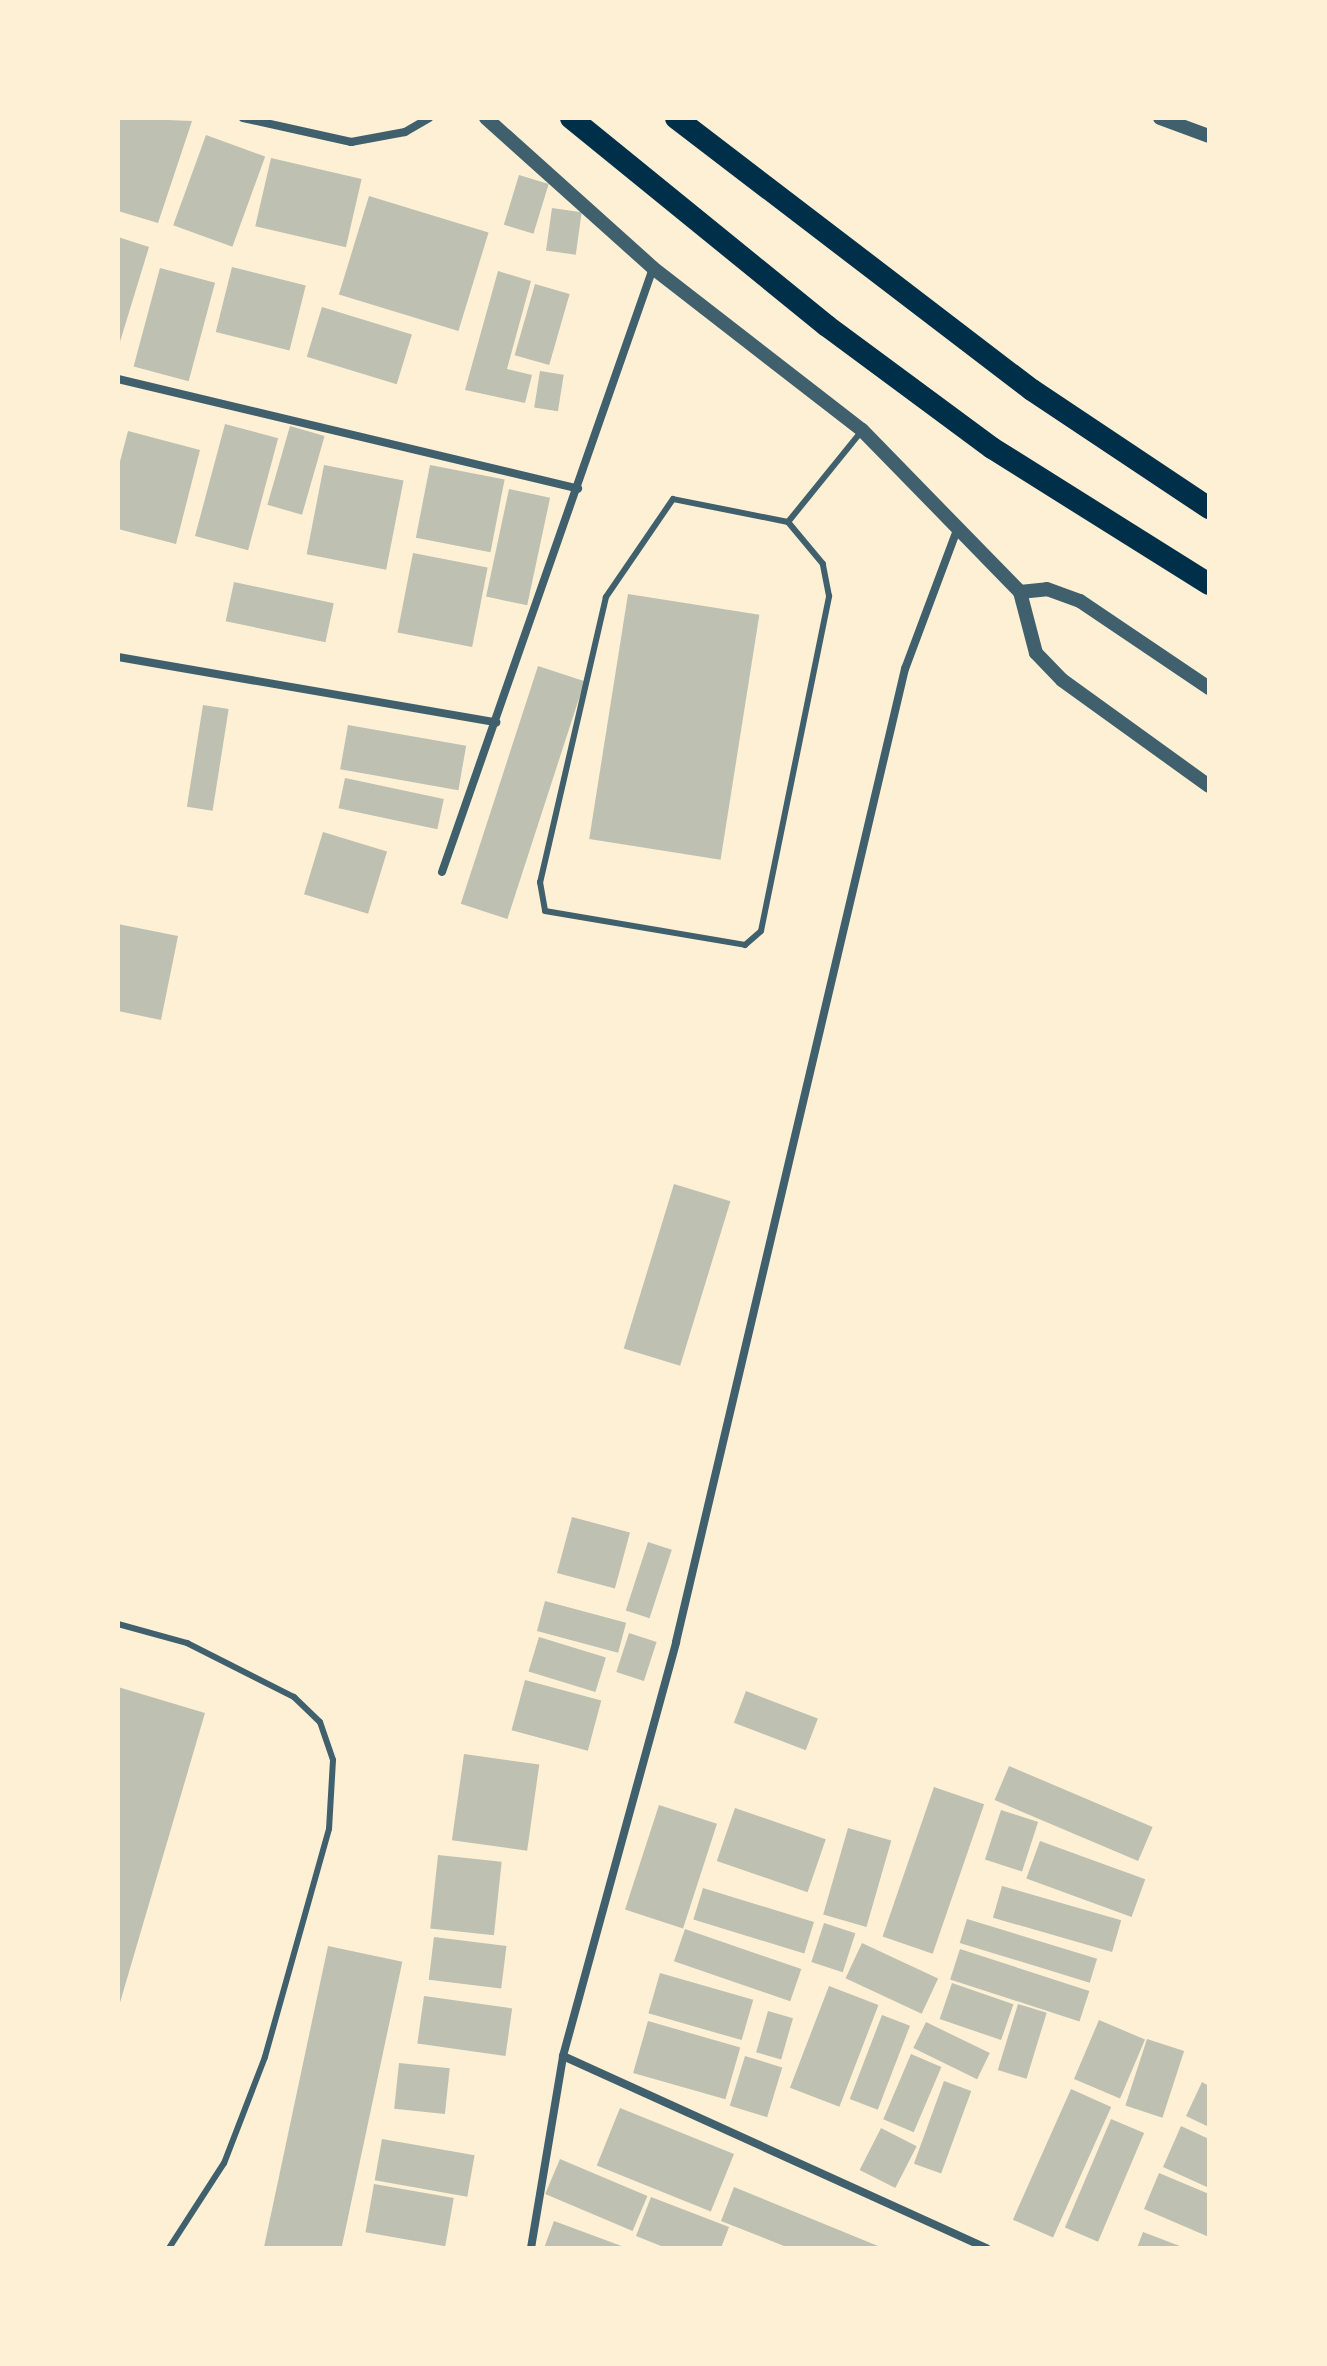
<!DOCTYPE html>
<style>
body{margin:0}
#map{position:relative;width:1327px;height:2366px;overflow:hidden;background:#fdf0d5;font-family:"Fira Sans",sans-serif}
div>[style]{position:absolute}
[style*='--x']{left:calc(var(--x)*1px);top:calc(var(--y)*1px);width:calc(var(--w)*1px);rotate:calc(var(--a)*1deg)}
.building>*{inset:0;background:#bec0b2;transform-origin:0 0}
.service>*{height:6px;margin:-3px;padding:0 3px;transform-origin:3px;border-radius:3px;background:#3f606c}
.minor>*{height:8px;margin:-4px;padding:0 4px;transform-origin:4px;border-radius:4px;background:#3f606c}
.tertiary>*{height:14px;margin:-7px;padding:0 7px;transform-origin:7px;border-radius:7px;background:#3f606c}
.trunk>*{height:22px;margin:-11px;padding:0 11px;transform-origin:11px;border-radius:11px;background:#003049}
span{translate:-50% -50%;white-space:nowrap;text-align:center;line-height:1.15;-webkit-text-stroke:7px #fdf0d5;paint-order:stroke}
.frame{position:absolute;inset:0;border:120px solid #fdf0d5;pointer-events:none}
</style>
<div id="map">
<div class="building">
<i style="clip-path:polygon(118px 118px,192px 121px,158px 223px,118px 211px)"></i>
<i style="left:206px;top:135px;width:63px;height:96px;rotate:20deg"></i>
<i style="left:271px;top:158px;width:93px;height:70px;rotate:13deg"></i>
<i style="left:519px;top:175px;width:31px;height:52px;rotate:17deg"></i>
<i style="left:369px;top:196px;width:125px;height:103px;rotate:17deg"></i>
<i style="left:552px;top:208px;width:30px;height:43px;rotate:8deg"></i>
<i style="clip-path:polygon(118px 237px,149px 247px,119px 345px,118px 345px)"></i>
<i style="left:232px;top:267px;width:76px;height:67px;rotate:14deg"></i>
<i style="left:160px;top:268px;width:57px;height:102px;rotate:15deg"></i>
<i style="clip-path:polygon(498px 271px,531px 281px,507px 369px,532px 375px,525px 403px,465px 390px)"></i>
<i style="left:535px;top:284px;width:36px;height:74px;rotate:16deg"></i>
<i style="left:322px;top:307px;width:94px;height:52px;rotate:17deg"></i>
<i style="left:540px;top:371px;width:24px;height:37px;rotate:9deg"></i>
<i style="left:225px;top:424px;width:55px;height:116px;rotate:15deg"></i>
<i style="left:290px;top:426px;width:36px;height:82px;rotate:16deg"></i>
<i style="clip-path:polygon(128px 431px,200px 450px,176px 544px,118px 529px,118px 469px)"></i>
<i style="left:324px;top:465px;width:81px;height:91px;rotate:11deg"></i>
<i style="left:430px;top:465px;width:76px;height:74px;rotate:11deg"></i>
<i style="left:509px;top:489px;width:42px;height:110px;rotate:12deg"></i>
<i style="left:413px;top:553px;width:76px;height:81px;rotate:11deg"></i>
<i style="left:234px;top:582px;width:102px;height:40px;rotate:12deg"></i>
<i style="left:628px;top:594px;width:133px;height:248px;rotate:9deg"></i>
<i style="left:538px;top:666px;width:49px;height:250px;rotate:18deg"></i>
<i style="left:203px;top:705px;width:26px;height:103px;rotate:9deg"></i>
<i style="left:348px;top:725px;width:120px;height:45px;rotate:10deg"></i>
<i style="left:345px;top:778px;width:101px;height:31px;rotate:12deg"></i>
<i style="left:323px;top:832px;width:67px;height:65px;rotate:17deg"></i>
<i style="clip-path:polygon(118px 924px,178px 936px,161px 1020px,118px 1011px)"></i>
<i style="left:674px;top:1184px;width:59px;height:172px;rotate:17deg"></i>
<i style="left:572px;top:1517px;width:60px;height:58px;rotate:15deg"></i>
<i style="left:648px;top:1542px;width:25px;height:72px;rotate:18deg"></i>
<i style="left:545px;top:1601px;width:84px;height:31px;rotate:15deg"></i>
<i style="left:629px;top:1633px;width:29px;height:41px;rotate:18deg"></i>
<i style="left:539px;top:1637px;width:70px;height:36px;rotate:17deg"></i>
<i style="left:525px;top:1680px;width:79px;height:52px;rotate:15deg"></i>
<i style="clip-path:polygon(118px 1687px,205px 1713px,119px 2006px,118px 2006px)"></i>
<i style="left:746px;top:1691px;width:77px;height:34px;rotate:21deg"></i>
<i style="left:464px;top:1754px;width:76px;height:87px;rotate:8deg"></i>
<i style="left:1009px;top:1766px;width:156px;height:37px;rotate:23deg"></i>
<i style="left:934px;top:1787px;width:53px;height:158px;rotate:19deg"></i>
<i style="left:659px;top:1805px;width:61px;height:110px;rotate:18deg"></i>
<i style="left:735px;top:1808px;width:96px;height:56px;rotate:19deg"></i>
<i style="left:1001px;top:1810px;width:39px;height:52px;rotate:18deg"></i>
<i style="left:848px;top:1828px;width:45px;height:90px;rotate:16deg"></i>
<i style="left:1040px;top:1841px;width:112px;height:40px;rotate:20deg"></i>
<i style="left:438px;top:1855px;width:64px;height:74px;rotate:6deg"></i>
<i style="left:1002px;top:1886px;width:124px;height:33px;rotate:16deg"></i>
<i style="left:703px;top:1888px;width:116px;height:33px;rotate:17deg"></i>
<i style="left:967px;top:1919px;width:136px;height:25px;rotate:17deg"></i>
<i style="left:824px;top:1923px;width:33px;height:41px;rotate:18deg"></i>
<i style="left:685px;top:1929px;width:123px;height:34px;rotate:19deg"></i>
<i style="left:434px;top:1937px;width:73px;height:43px;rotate:7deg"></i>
<i style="left:862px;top:1943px;width:84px;height:39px;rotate:25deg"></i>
<i style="left:328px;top:1946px;width:76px;height:309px;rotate:12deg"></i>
<i style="left:960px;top:1949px;width:136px;height:32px;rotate:18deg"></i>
<i style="left:660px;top:1973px;width:97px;height:42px;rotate:16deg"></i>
<i style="left:952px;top:1983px;width:65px;height:38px;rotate:19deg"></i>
<i style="left:829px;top:1986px;width:53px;height:109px;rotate:21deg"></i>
<i style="left:424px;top:1996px;width:89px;height:48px;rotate:8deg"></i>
<i style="left:1018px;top:2004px;width:30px;height:69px;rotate:17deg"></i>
<i style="left:768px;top:2011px;width:26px;height:43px;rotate:16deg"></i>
<i style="left:882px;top:2015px;width:30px;height:90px;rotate:21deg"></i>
<i style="left:1099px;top:2020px;width:50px;height:64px;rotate:23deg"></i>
<i style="left:648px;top:2021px;width:96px;height:54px;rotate:16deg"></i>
<i style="left:926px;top:2022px;width:71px;height:29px;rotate:26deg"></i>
<i style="left:1147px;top:2039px;width:39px;height:70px;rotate:18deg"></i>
<i style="left:911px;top:2054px;width:33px;height:71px;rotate:23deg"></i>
<i style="left:745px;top:2056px;width:39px;height:52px;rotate:17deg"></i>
<i style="left:399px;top:2063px;width:51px;height:46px;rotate:6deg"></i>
<i style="left:944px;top:2081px;width:29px;height:88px;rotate:20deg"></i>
<i style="clip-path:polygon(1202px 2082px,1209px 2086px,1209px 2127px,1186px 2116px)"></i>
<i style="left:1071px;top:2089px;width:44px;height:143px;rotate:24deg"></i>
<i style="left:620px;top:2108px;width:123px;height:62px;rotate:22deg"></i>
<i style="left:1111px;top:2119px;width:36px;height:118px;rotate:23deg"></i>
<i style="clip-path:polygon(1181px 2126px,1209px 2139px,1209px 2188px,1163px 2167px)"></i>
<i style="left:881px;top:2128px;width:40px;height:47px;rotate:27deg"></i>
<i style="left:382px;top:2139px;width:94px;height:42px;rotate:10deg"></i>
<i style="left:560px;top:2159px;width:95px;height:38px;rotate:23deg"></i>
<i style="clip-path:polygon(1159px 2173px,1209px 2194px,1209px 2237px,1144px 2209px)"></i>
<i style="left:374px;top:2184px;width:81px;height:49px;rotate:10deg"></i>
<i style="clip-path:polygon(734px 2187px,878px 2246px,877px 2248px,789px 2248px,721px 2221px)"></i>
<i style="clip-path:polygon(651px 2197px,729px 2227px,721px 2248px,666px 2248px,636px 2236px)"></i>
<i style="clip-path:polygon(554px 2221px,627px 2248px,544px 2248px)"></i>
<i style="clip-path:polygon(1143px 2232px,1185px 2248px,1137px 2248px)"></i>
</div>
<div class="service">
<i style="--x:788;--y:522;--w:117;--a:-168.7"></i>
<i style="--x:673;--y:499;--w:119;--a:124.4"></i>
<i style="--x:606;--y:597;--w:293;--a:103"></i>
<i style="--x:540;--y:882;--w:29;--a:80"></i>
<i style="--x:545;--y:911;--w:203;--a:9.6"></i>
<i style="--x:745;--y:945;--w:21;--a:-41"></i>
<i style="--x:761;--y:931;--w:342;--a:-78.5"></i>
<i style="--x:829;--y:596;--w:33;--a:-101"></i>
<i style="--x:823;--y:564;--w:55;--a:-129.8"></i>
<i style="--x:788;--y:522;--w:116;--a:-51"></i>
<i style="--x:118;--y:1624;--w:72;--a:15.4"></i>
<i style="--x:187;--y:1643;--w:120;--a:26.8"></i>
<i style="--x:294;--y:1697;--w:36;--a:44"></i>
<i style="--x:320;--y:1722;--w:40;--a:71.1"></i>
<i style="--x:333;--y:1760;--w:69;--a:93.3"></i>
<i style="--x:329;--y:1829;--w:237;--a:105.7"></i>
<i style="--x:265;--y:2057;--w:114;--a:111.1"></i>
<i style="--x:224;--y:2163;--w:101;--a:122.9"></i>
</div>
<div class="minor">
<i style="--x:243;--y:118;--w:111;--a:12.5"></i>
<i style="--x:351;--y:142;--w:55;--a:-10.5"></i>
<i style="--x:405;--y:132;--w:28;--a:-30"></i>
<i style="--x:118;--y:379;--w:473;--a:13.4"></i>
<i style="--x:118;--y:657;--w:384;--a:9.8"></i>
<i style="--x:442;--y:872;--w:640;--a:-70.74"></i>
<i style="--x:563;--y:2056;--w:465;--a:24.4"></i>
<i style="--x:531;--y:2248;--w:195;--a:-80.5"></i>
<i style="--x:563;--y:2056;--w:429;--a:-74.7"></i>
<i style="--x:676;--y:1642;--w:1000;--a:-76.76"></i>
<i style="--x:905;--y:669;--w:152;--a:-69.5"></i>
</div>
<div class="tertiary">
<i style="--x:486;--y:118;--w:224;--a:41.9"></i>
<i style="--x:653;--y:268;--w:264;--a:37.8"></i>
<i style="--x:862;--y:430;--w:226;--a:45.7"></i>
<i style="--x:1020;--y:592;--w:27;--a:-6"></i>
<i style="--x:1047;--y:589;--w:35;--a:20"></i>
<i style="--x:1080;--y:601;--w:156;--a:34"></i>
<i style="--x:1160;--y:118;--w:52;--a:20.2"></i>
<i style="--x:1020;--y:592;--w:63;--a:75.3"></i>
<i style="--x:1036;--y:653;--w:37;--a:46"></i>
<i style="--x:1062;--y:680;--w:181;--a:35.8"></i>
</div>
<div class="trunk">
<i style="--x:571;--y:118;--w:330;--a:39.1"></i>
<i style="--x:827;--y:326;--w:205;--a:36.5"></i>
<i style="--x:992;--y:448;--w:256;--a:32.1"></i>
<i style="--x:676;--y:118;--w:448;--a:37.4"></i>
<i style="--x:1032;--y:390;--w:213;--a:33.7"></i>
</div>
<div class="frame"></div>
</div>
